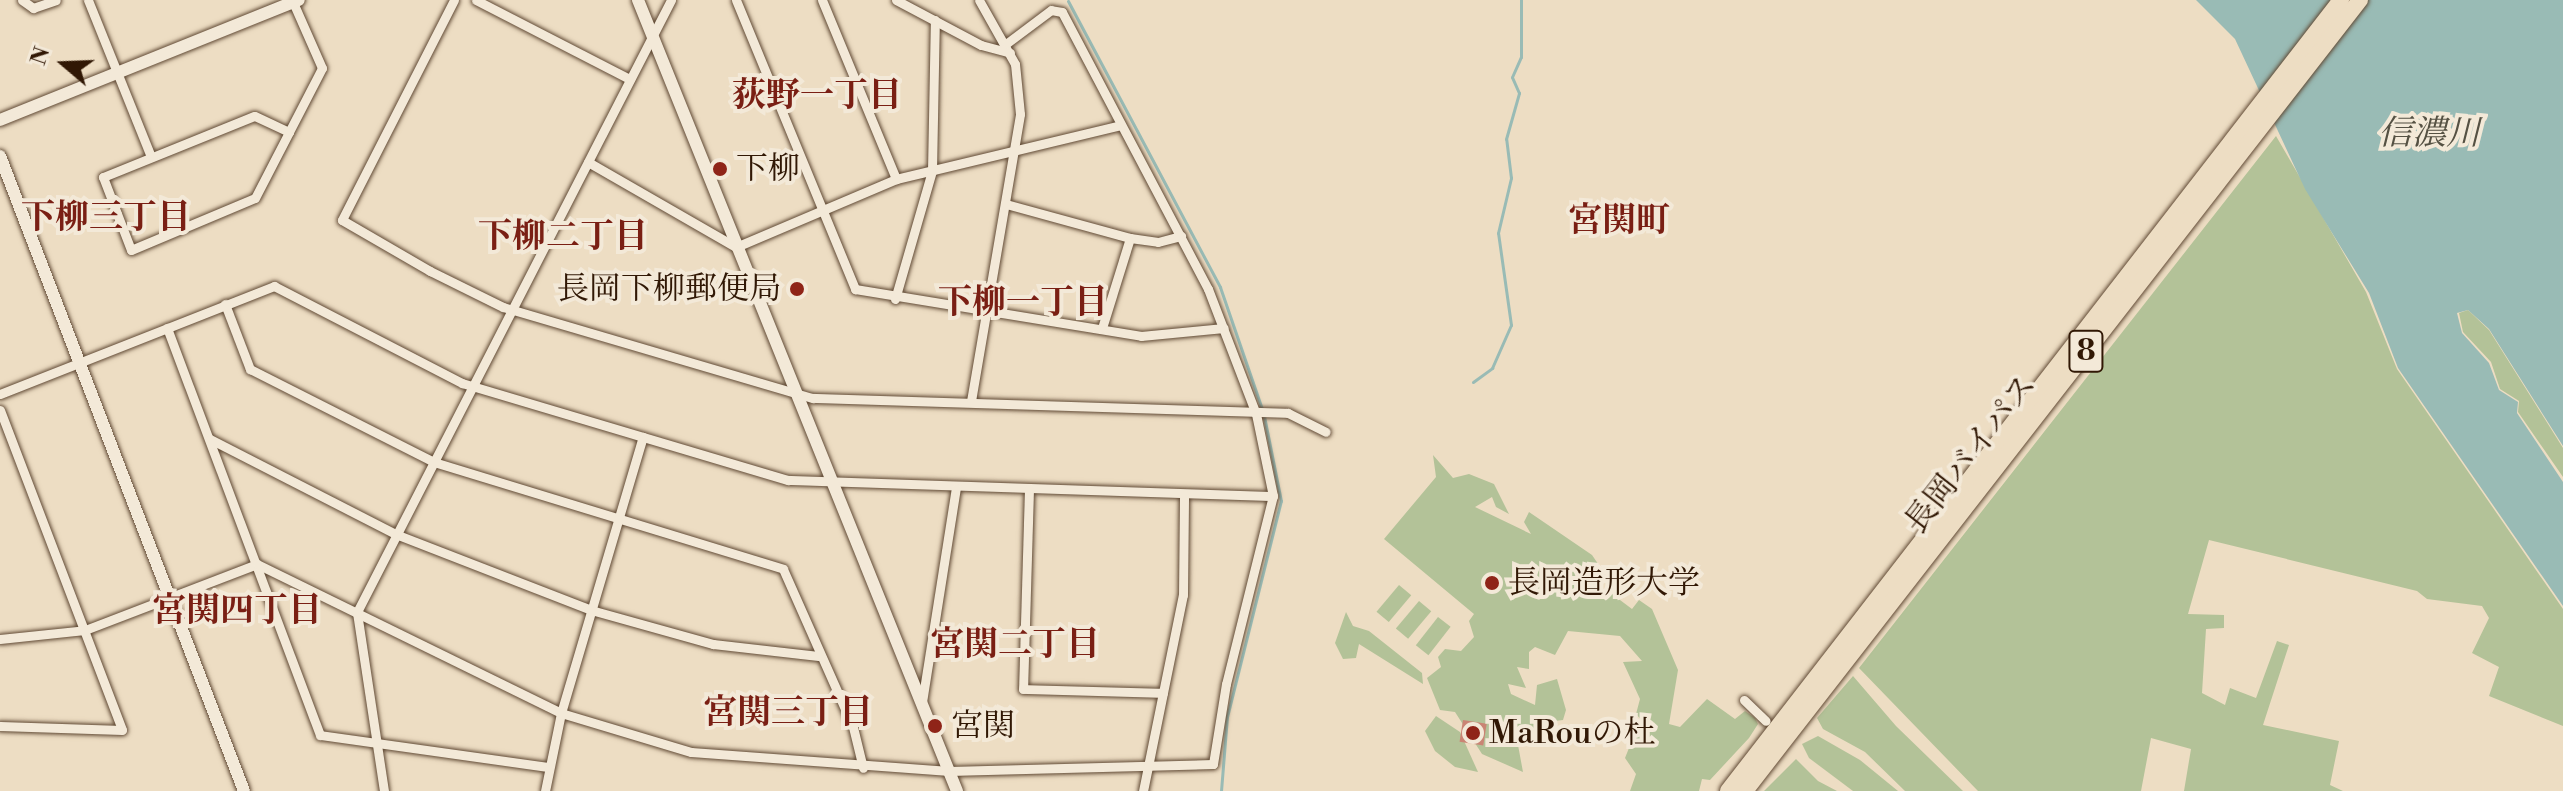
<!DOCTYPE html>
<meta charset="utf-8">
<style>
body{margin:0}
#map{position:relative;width:2563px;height:791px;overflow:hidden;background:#edddc3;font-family:"Libre Bodoni","Noto Serif JP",serif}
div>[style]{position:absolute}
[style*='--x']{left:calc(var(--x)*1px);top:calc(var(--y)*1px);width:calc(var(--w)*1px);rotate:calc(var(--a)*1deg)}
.green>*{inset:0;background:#b3c298;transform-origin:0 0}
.water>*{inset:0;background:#99bbb5}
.stream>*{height:3px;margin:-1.5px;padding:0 1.5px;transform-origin:1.5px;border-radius:1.5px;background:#99bbb5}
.building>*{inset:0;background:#ca8474;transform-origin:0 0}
.roads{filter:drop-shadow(0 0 2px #604934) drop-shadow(0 0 2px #604934)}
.street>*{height:9px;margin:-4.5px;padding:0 4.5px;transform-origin:4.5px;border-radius:4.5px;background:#f3e9d8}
.secondary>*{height:12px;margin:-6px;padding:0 6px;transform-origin:6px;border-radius:6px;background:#f3e9d8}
.highway>*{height:16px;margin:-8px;padding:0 8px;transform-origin:8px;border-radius:8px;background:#edddc3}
.dots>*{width:22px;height:22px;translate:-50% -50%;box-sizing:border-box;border:4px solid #f3e9d8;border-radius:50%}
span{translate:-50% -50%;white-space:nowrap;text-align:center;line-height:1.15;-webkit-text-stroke:8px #f3e9d8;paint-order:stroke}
.shield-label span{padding:2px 6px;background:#f3e9d8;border:2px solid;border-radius:6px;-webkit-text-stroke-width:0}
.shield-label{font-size:30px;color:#311805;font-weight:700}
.poi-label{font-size:32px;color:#311805}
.left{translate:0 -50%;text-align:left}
.right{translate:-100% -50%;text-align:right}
.street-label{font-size:32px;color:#311805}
.neighbourhood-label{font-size:34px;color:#7a1f14;font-weight:700}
.water-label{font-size:34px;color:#555143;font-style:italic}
.north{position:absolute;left:24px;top:24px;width:80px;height:80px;-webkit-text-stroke:6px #f3e9d8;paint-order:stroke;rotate:289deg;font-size:22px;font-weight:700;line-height:32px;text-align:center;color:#311805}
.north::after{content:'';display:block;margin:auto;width:28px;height:36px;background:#311805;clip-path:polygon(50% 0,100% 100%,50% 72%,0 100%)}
</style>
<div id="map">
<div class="green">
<i style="clip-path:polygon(2276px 136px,2366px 292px,2397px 369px,2563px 609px,2563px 726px,2489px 696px,2499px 667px,2472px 653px,2489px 618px,2482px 606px,2427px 599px,2417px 591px,2209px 540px,2188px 614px,2224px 615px,2224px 628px,2206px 629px,2202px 693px,2225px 705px,2230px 688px,2256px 698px,2277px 641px,2289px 645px,2263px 725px,2339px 741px,2330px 785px,2343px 791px,2184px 791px,2191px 749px,2151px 738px,2141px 791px,1978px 791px,1859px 668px)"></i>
<i style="clip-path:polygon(2468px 310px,2489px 330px,2563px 448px,2563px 477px,2518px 412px,2519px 401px,2500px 389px,2491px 362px,2463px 332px,2459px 313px)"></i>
<i style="clip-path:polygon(1433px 455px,1453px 478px,1469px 474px,1494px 484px,1509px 514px,1496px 507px,1492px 497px,1475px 507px,1531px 534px,1524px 522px,1529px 512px,1592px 555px,1609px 580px,1588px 593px,1612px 594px,1632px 609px,1639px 600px,1652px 609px,1678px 670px,1669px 724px,1680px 727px,1707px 699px,1735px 719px,1745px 711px,1755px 718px,1758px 724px,1749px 738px,1710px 780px,1702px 779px,1699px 791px,1630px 791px,1636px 774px,1625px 758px,1631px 743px,1626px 728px,1646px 725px,1636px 714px,1640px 699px,1623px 662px,1642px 661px,1620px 636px,1568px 631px,1555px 655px,1535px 647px,1529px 652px,1529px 669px,1517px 667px,1526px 688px,1508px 684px,1511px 694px,1535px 705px,1537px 685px,1557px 679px,1566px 710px,1563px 720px,1547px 722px,1550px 747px,1518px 745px,1523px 772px,1482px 754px,1455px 712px,1440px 710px,1427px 678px,1441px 667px,1438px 657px,1445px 649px,1461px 651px,1474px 637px,1469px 621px,1474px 614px,1384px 539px,1436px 477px)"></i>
<i style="left:1399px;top:585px;width:16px;height:35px;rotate:40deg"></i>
<i style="left:1419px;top:601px;width:16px;height:36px;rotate:40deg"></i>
<i style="clip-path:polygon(1346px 612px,1353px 626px,1369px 631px,1422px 673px,1423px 684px,1359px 644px,1356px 658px,1343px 659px,1335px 643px)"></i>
<i style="left:1438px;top:617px;width:16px;height:36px;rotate:38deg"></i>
<i style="clip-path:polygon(1853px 676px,1896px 726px,1963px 791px,1905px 791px,1865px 752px,1823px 729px,1817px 718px)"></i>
<i style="clip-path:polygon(1436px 716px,1460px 732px,1478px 772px,1455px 767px,1435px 751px,1425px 731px)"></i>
<i style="clip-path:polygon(1818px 736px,1860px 760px,1898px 791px,1853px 791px,1809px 758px,1802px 744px)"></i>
<i style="clip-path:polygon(1796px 759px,1818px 781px,1837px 791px,1764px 791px)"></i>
</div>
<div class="water">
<i style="clip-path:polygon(2196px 0,2563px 0,2563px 446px,2489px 329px,2468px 310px,2457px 313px,2462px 333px,2489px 363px,2499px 390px,2518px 402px,2517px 413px,2563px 482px,2563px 606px,2398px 368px,2369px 293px,2305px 189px,2235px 39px)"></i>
</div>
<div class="stream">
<i style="--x:1068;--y:1;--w:324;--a:62"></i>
<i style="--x:1220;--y:287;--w:129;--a:71"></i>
<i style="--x:1473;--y:382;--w:24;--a:-36"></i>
<i style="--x:1492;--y:368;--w:47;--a:-66.2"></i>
<i style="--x:1511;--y:325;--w:93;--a:-98"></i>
<i style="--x:1498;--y:233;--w:57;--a:-76.7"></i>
<i style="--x:1511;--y:178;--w:39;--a:-97"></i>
<i style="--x:1506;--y:139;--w:48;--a:-74.2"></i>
<i style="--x:1519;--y:93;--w:17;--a:-114"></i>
<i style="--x:1512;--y:77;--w:22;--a:-66"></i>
<i style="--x:1521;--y:57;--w:57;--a:-90"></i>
<i style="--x:1221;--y:791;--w:74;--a:-85.4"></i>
<i style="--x:1227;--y:717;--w:223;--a:-76"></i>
<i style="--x:1281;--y:501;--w:87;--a:-101.3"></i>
</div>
<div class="building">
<i style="left:1463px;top:720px;width:24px;height:22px;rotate:9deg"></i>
</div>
<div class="roads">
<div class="street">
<i style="--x:22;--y:0;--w:14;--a:36"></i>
<i style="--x:33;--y:8;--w:24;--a:-19"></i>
<i style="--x:88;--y:0;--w:169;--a:68.1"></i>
<i style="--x:454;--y:0;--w:247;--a:117"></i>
<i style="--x:342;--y:220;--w:102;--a:30.1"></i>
<i style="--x:430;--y:271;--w:81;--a:26.3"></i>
<i style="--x:503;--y:307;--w:323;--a:16.4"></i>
<i style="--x:813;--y:398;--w:475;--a:1.8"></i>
<i style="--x:1288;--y:413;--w:42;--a:26.6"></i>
<i style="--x:476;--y:0;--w:173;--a:27.2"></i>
<i style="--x:736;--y:0;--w:313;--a:67.6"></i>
<i style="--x:855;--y:289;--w:290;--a:9.3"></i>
<i style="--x:1141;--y:336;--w:83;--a:-5.5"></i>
<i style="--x:822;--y:0;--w:194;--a:67.5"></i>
<i style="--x:896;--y:0;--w:96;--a:27.9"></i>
<i style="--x:981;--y:45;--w:30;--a:15"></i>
<i style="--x:289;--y:132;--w:38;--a:-155"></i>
<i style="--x:254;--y:116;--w:163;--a:158"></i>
<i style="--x:103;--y:177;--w:78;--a:69"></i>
<i style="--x:131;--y:250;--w:134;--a:-22.8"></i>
<i style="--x:255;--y:198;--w:74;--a:-62.7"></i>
<i style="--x:289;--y:132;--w:72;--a:-62.7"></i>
<i style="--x:322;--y:68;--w:74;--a:-113.8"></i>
<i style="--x:588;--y:162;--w:171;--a:29.9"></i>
<i style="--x:736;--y:247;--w:174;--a:-23"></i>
<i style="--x:896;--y:179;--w:231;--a:-13.5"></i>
<i style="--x:1006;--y:204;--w:129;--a:15.3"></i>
<i style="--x:1130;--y:238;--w:28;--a:8"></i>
<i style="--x:1158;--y:242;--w:24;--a:-15"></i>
<i style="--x:895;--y:299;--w:133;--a:-73.9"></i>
<i style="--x:932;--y:171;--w:151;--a:-88.9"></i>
<i style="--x:225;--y:304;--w:70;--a:69"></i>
<i style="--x:250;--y:369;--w:206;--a:26.8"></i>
<i style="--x:434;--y:462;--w:365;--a:17"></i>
<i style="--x:783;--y:569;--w:173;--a:66.1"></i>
<i style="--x:853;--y:727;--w:42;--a:76.3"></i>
<i style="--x:167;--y:328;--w:435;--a:69.4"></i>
<i style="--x:320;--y:735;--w:231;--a:8"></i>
<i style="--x:1102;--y:328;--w:94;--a:-72.7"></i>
<i style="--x:0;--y:394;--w:295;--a:-21.5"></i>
<i style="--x:274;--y:286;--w:212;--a:27.3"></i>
<i style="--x:462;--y:383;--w:340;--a:16.6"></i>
<i style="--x:788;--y:480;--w:485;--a:1.9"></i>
<i style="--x:971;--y:401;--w:291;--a:-80.3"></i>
<i style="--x:1020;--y:114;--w:50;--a:-95.7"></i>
<i style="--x:1015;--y:64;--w:73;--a:-119.4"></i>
<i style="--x:0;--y:410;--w:342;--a:69.1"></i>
<i style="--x:122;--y:730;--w:122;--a:-178.1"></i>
<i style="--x:210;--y:439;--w:211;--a:27.1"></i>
<i style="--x:398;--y:535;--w:207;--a:21.2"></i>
<i style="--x:591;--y:610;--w:127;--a:15.6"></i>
<i style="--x:713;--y:644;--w:106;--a:6.5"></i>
<i style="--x:1029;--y:489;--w:200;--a:91.7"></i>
<i style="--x:1023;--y:689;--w:140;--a:1.6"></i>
<i style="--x:0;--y:639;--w:85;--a:-6"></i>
<i style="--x:85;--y:630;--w:184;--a:-21"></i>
<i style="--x:257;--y:564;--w:339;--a:26.1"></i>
<i style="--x:561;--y:713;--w:136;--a:16.7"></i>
<i style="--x:691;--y:752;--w:259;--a:4.2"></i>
<i style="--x:949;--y:771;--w:264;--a:-1.5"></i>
<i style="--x:1213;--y:764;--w:81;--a:-80.8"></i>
<i style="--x:1226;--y:684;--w:194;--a:-76"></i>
<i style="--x:1273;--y:496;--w:84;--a:-101.7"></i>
<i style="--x:1256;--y:414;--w:134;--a:-111"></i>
<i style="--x:1208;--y:289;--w:313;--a:-117.8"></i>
<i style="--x:1062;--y:12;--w:11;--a:-170"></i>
<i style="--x:1051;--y:10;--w:55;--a:143.1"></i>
<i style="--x:1744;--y:700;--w:30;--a:44"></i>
<i style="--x:922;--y:702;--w:217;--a:-81"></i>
<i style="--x:384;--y:791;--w:181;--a:-98.6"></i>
<i style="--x:357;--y:612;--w:688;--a:-62.84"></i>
<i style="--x:545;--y:791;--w:80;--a:-78.4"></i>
<i style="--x:561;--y:713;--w:288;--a:-73.5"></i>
<i style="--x:1143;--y:791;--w:200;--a:-78.5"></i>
<i style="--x:1183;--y:595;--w:100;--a:-89.4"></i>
</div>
<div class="secondary">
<i style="--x:638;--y:0;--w:853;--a:68.04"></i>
<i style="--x:0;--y:120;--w:322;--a:-21.9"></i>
<i style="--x:0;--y:156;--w:680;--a:68.98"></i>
</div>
<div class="highway">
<i style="--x:1728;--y:791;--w:1001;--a:-52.23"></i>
<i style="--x:1745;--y:791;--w:1002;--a:-52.14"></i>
</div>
</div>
<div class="dots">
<i style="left:720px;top:169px;background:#8f2418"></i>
<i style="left:797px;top:289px;background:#8f2418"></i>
<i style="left:1492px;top:583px;background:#8f2418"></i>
<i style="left:935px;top:726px;background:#8f2418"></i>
<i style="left:1473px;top:733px;background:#8f2418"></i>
</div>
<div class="shield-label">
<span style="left:2086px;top:351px">8</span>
</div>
<div class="poi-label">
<span class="left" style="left:736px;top:169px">下柳</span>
<span class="right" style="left:781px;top:289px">長岡下柳郵便局</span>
<span class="left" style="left:1508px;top:583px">長岡造形大学</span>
<span class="left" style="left:951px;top:726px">宮関</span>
<span class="left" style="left:1489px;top:733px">MaRouの杜</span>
</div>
<div class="street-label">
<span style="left:1971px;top:454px;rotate:-52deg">長岡バイパス</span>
</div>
<div class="neighbourhood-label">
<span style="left:817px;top:97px">荻野一丁目</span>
<span style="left:106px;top:219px">下柳三丁目</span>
<span style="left:1619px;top:222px">宮関町</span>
<span style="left:563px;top:238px">下柳二丁目</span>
<span style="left:1023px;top:304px">下柳一丁目</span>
<span style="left:237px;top:612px">宮関四丁目</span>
<span style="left:1015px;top:646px">宮関二丁目</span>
<span style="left:788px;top:714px">宮関三丁目</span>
</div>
<div class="water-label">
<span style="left:2429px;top:135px">信濃川</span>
</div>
<div class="north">N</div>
</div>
